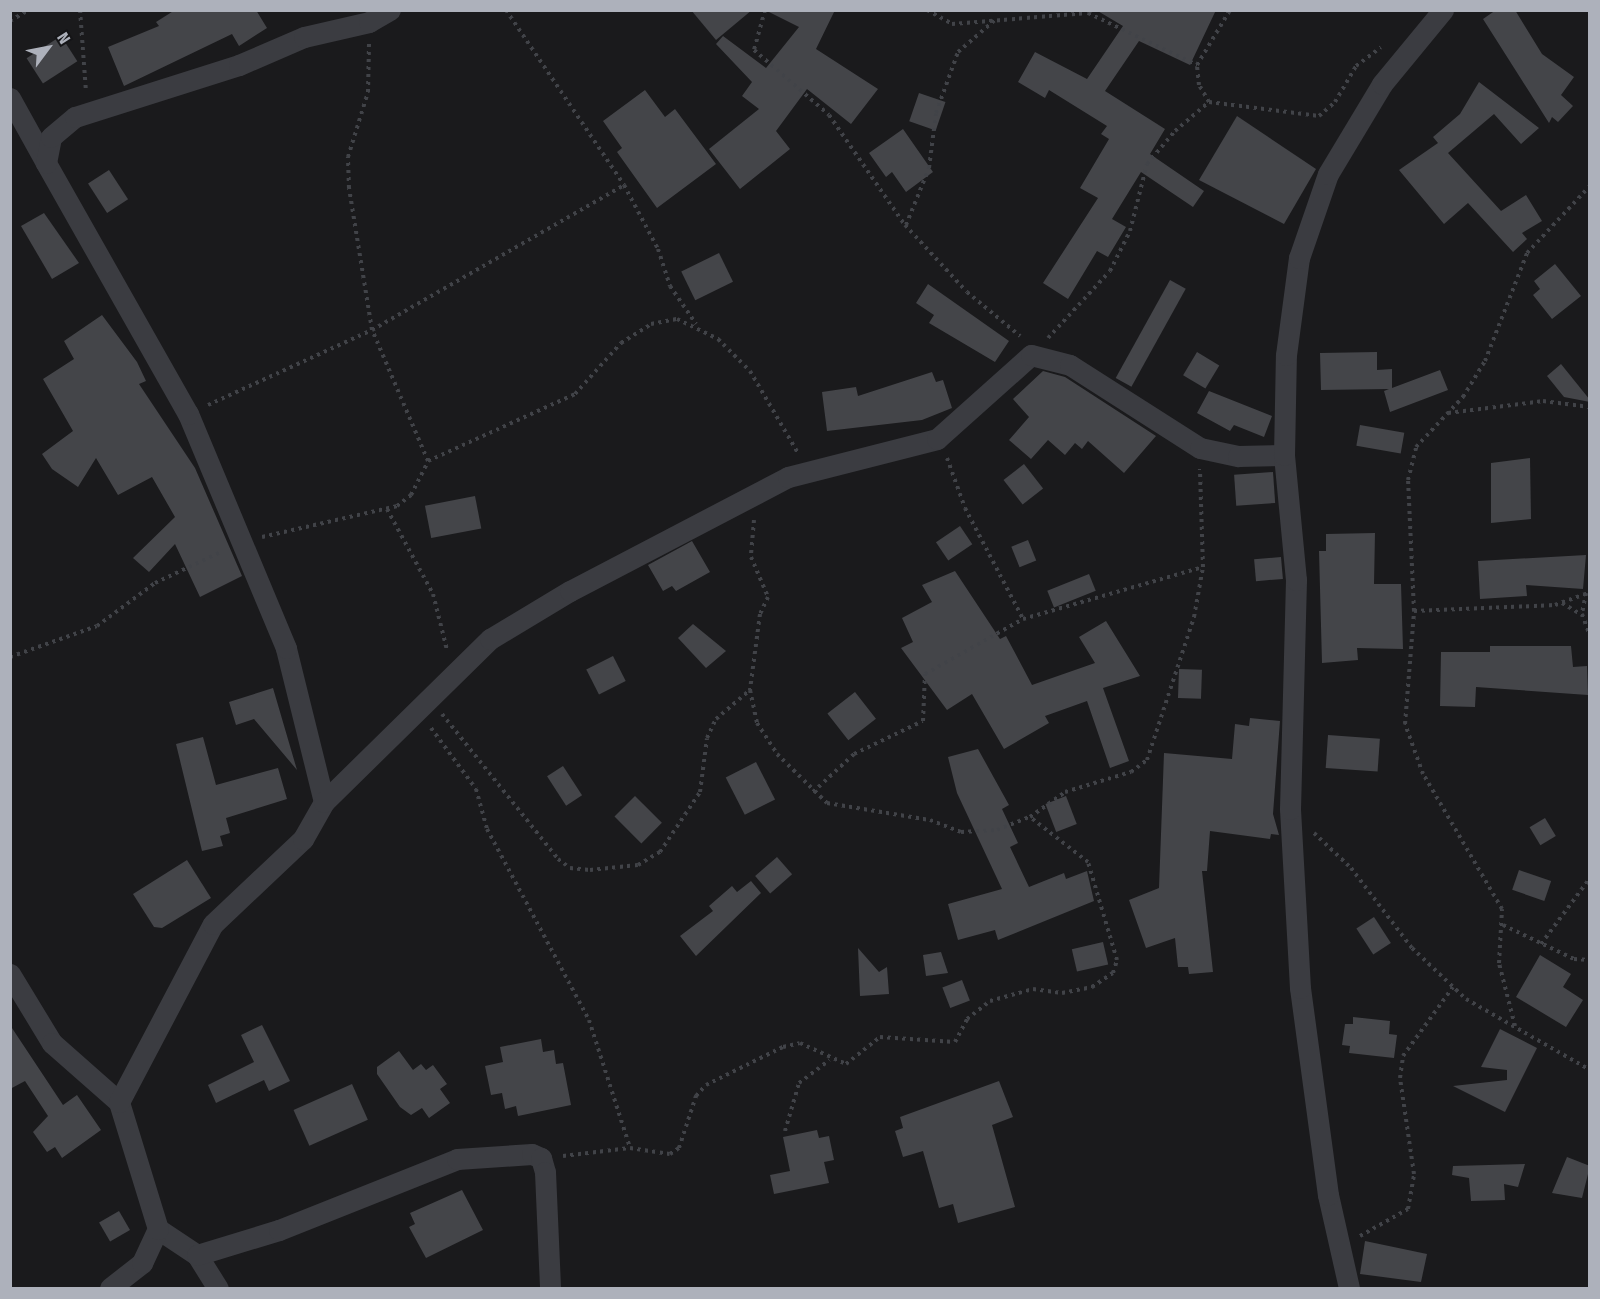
<!DOCTYPE html>
<style>
body{margin:0}
#map{position:relative;width:1600px;height:1299px;overflow:hidden;background:#1a1a1c;font-family:"Fira Sans Condensed",sans-serif}
div>[style]{position:absolute}
[style*='--x']{left:calc(var(--x)*1px);top:calc(var(--y)*1px);width:calc(var(--w)*1px);rotate:calc(var(--a)*1deg)}
.building>*{inset:0;background:#444549;transform-origin:0 0}
.path>*{height:4px;margin-top:-2px;transform-origin:0;background:repeating-linear-gradient(90deg,#414348 0 3px,transparent 0 7.5px)}
.street>*{height:21px;margin:-10.5px;padding:0 10.5px;transform-origin:10.5px;border-radius:10.5px;background:#3b3c41}
span{translate:-50% -50%;white-space:nowrap;text-align:center;line-height:1.15;-webkit-text-stroke:4.5px #151517;paint-order:stroke}
.frame{position:absolute;inset:0;border:12px solid #adb1bb;pointer-events:none}
.north{position:absolute;left:18px;top:18px;width:60px;height:60px;-webkit-text-stroke:4px #151517;paint-order:stroke;rotate:58deg;font-size:16px;font-weight:700;line-height:24px;text-align:center;color:#adb1bb}
.north::after{content:'';display:block;margin:auto;width:21px;height:27px;background:#adb1bb;clip-path:polygon(50% 0,100% 100%,50% 72%,0 100%)}
</style>
<div id="map">
<div class="building">
<i style="clip-path:polygon(175px 10px,256px 10px,267px 28px,239px 46px,232px 34px,124px 86px,108px 47px,159px 26px,156px 22px)"></i>
<i style="clip-path:polygon(691px 10px,752px 10px,716px 40px)"></i>
<i style="clip-path:polygon(765px 10px,835px 10px,816px 49px,878px 89px,851px 124px,807px 89px,776px 131px,790px 149px,740px 189px,709px 149px,759px 109px,742px 96px,752px 82px,716px 44px,723px 36px,766px 68px,799px 27px)"></i>
<i style="clip-path:polygon(1096px 10px,1216px 10px,1190px 65px,1139px 41px,1105px 91px,1165px 129px,1150px 154px,1204px 191px,1193px 207px,1141px 172px,1112px 219px,1126px 227px,1108px 257px,1097px 251px,1068px 299px,1043px 283px,1098px 198px,1080px 188px,1109px 139px,1101px 134px,1107px 126px,1049px 90px,1045px 98px,1018px 82px,1035px 52px,1087px 79px,1123px 26px)"></i>
<i style="clip-path:polygon(1496px 10px,1515px 10px,1542px 54px,1574px 77px,1561px 95px,1573px 106px,1558px 122px,1552px 117px,1549px 123px,1483px 19px)"></i>
<i style="left:61px;top:36px;width:30px;height:41px;rotate:57deg"></i>
<i style="clip-path:polygon(1479px 82px,1539px 128px,1521px 144px,1494px 114px,1448px 153px,1501px 211px,1526px 195px,1542px 221px,1522px 233px,1527px 239px,1513px 252px,1468px 203px,1444px 224px,1399px 170px,1438px 143px,1433px 137px,1460px 114px)"></i>
<i style="clip-path:polygon(645px 90px,665px 117px,675px 109px,716px 164px,657px 208px,617px 152px,622px 148px,603px 121px)"></i>
<i style="left:919px;top:93px;width:28px;height:30px;rotate:19deg"></i>
<i style="clip-path:polygon(1237px 116px,1316px 169px,1284px 224px,1199px 180px)"></i>
<i style="clip-path:polygon(903px 129px,933px 172px,906px 192px,892px 172px,886px 177px,869px 153px)"></i>
<i style="left:109px;top:170px;width:35px;height:25px;rotate:57deg"></i>
<i style="clip-path:polygon(44px 213px,79px 263px,52px 279px,21px 226px)"></i>
<i style="left:719px;top:253px;width:32px;height:42px;rotate:64deg"></i>
<i style="clip-path:polygon(1555px 264px,1581px 296px,1552px 319px,1533px 295px,1540px 289px,1534px 281px)"></i>
<i style="left:1170px;top:280px;width:18px;height:112px;rotate:29deg"></i>
<i style="clip-path:polygon(928px 284px,1009px 341px,995px 362px,929px 323px,934px 315px,916px 303px)"></i>
<i style="clip-path:polygon(102px 315px,137px 362px,146px 381px,139px 384px,195px 468px,242px 576px,200px 597px,175px 544px,149px 572px,133px 558px,175px 517px,152px 477px,118px 495px,96px 458px,78px 487px,52px 469px,42px 454px,73px 431px,43px 379px,74px 359px,64px 341px)"></i>
<i style="left:1197px;top:352px;width:26px;height:27px;rotate:31deg"></i>
<i style="clip-path:polygon(1377px 352px,1377px 370px,1392px 369px,1392px 388px,1440px 370px,1448px 390px,1390px 412px,1384px 391px,1389px 389px,1321px 390px,1320px 353px)"></i>
<i style="clip-path:polygon(1561px 364px,1590px 400px,1590px 402px,1564px 397px,1547px 376px)"></i>
<i style="clip-path:polygon(1043px 371px,1065px 377px,1156px 436px,1124px 473px,1088px 441px,1082px 449px,1075px 443px,1065px 455px,1048px 440px,1031px 459px,1009px 440px,1029px 417px,1013px 399px)"></i>
<i style="clip-path:polygon(932px 372px,936px 382px,943px 380px,952px 408px,922px 420px,827px 431px,822px 392px,856px 387px,858px 396px)"></i>
<i style="clip-path:polygon(1209px 391px,1272px 416px,1264px 437px,1234px 425px,1230px 431px,1197px 413px)"></i>
<i style="left:1360px;top:425px;width:45px;height:21px;rotate:10deg"></i>
<i style="clip-path:polygon(1530px 458px,1531px 519px,1491px 523px,1491px 463px)"></i>
<i style="left:1024px;top:464px;width:31px;height:26px;rotate:52deg"></i>
<i style="left:1273px;top:472px;width:31px;height:39px;rotate:86deg"></i>
<i style="left:475px;top:496px;width:33px;height:51px;rotate:79deg"></i>
<i style="left:960px;top:526px;width:22px;height:29px;rotate:56deg"></i>
<i style="clip-path:polygon(1375px 533px,1374px 584px,1401px 584px,1403px 649px,1357px 648px,1358px 660px,1322px 663px,1319px 551px,1326px 551px,1326px 534px)"></i>
<i style="left:1028px;top:540px;width:22px;height:18px;rotate:68deg"></i>
<i style="clip-path:polygon(692px 541px,710px 572px,676px 591px,672px 586px,663px 591px,648px 565px)"></i>
<i style="clip-path:polygon(1586px 555px,1583px 589px,1526px 585px,1527px 596px,1480px 599px,1478px 561px)"></i>
<i style="left:1281px;top:557px;width:22px;height:27px;rotate:85deg"></i>
<i style="clip-path:polygon(955px 571px,1000px 639px,1006px 636px,1032px 685px,1095px 663px,1079px 637px,1106px 621px,1140px 676px,1103px 688px,1129px 761px,1110px 768px,1087px 701px,1045px 716px,1049px 723px,1004px 749px,972px 694px,947px 710px,901px 648px,913px 642px,902px 618px,932px 602px,922px 585px)"></i>
<i style="left:1089px;top:574px;width:18px;height:45px;rotate:68deg"></i>
<i style="clip-path:polygon(693px 624px,726px 651px,706px 668px,678px 638px)"></i>
<i style="clip-path:polygon(1490px 646px,1571px 646px,1573px 667px,1587px 666px,1588px 695px,1476px 687px,1475px 707px,1440px 706px,1441px 652px,1490px 652px)"></i>
<i style="left:613px;top:656px;width:28px;height:30px;rotate:63deg"></i>
<i style="left:1179px;top:669px;width:23px;height:29px;rotate:2deg"></i>
<i style="clip-path:polygon(273px 688px,297px 770px,254px 719px,236px 725px,229px 702px)"></i>
<i style="left:855px;top:692px;width:34px;height:35px;rotate:52deg"></i>
<i style="clip-path:polygon(1250px 718px,1280px 721px,1273px 814px,1279px 835px,1271px 834px,1270px 839px,1210px 831px,1207px 871px,1202px 871px,1213px 972px,1189px 974px,1188px 967px,1178px 967px,1175px 938px,1146px 948px,1129px 900px,1159px 888px,1164px 753px,1232px 759px,1235px 724px,1249px 726px)"></i>
<i style="left:1328px;top:735px;width:52px;height:33px;rotate:4deg"></i>
<i style="clip-path:polygon(203px 737px,216px 785px,278px 768px,287px 799px,226px 818px,230px 833px,220px 836px,223px 846px,202px 851px,176px 744px)"></i>
<i style="clip-path:polygon(978px 749px,1009px 805px,1002px 809px,1018px 843px,1010px 847px,1029px 887px,1064px 873px,1066px 879px,1087px 871px,1094px 901px,998px 940px,995px 930px,958px 940px,948px 904px,1002px 889px,957px 793px,948px 757px)"></i>
<i style="left:756px;top:762px;width:42px;height:34px;rotate:63deg"></i>
<i style="left:563px;top:766px;width:35px;height:19px;rotate:57deg"></i>
<i style="left:635px;top:796px;width:38px;height:29px;rotate:45deg"></i>
<i style="left:1066px;top:796px;width:30px;height:22px;rotate:69deg"></i>
<i style="left:1545px;top:818px;width:21px;height:18px;rotate:59deg"></i>
<i style="left:777px;top:857px;width:23px;height:29px;rotate:49deg"></i>
<i style="clip-path:polygon(187px 860px,211px 898px,162px 928px,154px 927px,133px 894px)"></i>
<i style="left:1519px;top:870px;width:34px;height:21px;rotate:19deg"></i>
<i style="clip-path:polygon(751px 881px,761px 893px,696px 956px,680px 936px,713px 911px,709px 906px,732px 886px,737px 892px)"></i>
<i style="left:1374px;top:917px;width:31px;height:21px;rotate:57deg"></i>
<i style="left:1103px;top:942px;width:23px;height:32px;rotate:77deg"></i>
<i style="clip-path:polygon(858px 948px,879px 972px,887px 967px,889px 994px,860px 996px)"></i>
<i style="clip-path:polygon(941px 952px,948px 973px,926px 976px,923px 955px)"></i>
<i style="clip-path:polygon(1540px 955px,1571px 974px,1563px 987px,1583px 1000px,1566px 1027px,1516px 997px)"></i>
<i style="left:962px;top:980px;width:22px;height:21px;rotate:69deg"></i>
<i style="clip-path:polygon(1353px 1017px,1390px 1021px,1389px 1034px,1397px 1035px,1394px 1058px,1349px 1053px,1350px 1046px,1342px 1045px,1345px 1024px,1353px 1024px)"></i>
<i style="clip-path:polygon(10px 1025px,63px 1105px,77px 1095px,101px 1130px,62px 1158px,55px 1147px,47px 1152px,33px 1132px,48px 1116px,25px 1081px,10px 1089px)"></i>
<i style="clip-path:polygon(262px 1025px,290px 1081px,269px 1091px,264px 1080px,216px 1103px,208px 1085px,254px 1062px,241px 1035px)"></i>
<i style="clip-path:polygon(1500px 1029px,1537px 1048px,1505px 1112px,1453px 1086px,1507px 1080px,1507px 1070px,1481px 1067px)"></i>
<i style="clip-path:polygon(541px 1039px,543px 1052px,554px 1050px,556px 1064px,563px 1063px,571px 1105px,518px 1116px,516px 1106px,505px 1109px,502px 1093px,491px 1095px,485px 1066px,503px 1062px,500px 1047px)"></i>
<i style="clip-path:polygon(399px 1051px,413px 1070px,421px 1064px,426px 1070px,433px 1065px,447px 1084px,440px 1089px,450px 1103px,429px 1118px,422px 1108px,411px 1115px,400px 1107px,377px 1074px,377px 1067px)"></i>
<i style="clip-path:polygon(999px 1081px,1013px 1117px,992px 1125px,1015px 1207px,958px 1223px,953px 1204px,939px 1208px,923px 1151px,903px 1157px,895px 1131px,903px 1128px,900px 1117px)"></i>
<i style="left:352px;top:1084px;width:39px;height:64px;rotate:66deg"></i>
<i style="clip-path:polygon(817px 1130px,819px 1138px,829px 1136px,834px 1160px,824px 1162px,829px 1183px,774px 1194px,770px 1175px,790px 1171px,783px 1137px)"></i>
<i style="clip-path:polygon(1567px 1157px,1590px 1166px,1582px 1198px,1552px 1193px)"></i>
<i style="clip-path:polygon(1525px 1164px,1518px 1187px,1504px 1184px,1505px 1200px,1471px 1201px,1469px 1178px,1452px 1175px,1453px 1166px)"></i>
<i style="clip-path:polygon(462px 1190px,483px 1230px,426px 1258px,409px 1227px,415px 1224px,410px 1213px)"></i>
<i style="left:119px;top:1211px;width:22px;height:23px;rotate:60deg"></i>
<i style="clip-path:polygon(1365px 1241px,1427px 1254px,1421px 1282px,1360px 1274px)"></i>
</div>
<div class="path">
<i style="--x:80;--y:10;--w:82;--a:85.8"></i>
<i style="--x:506;--y:10;--w:211;--a:56"></i>
<i style="--x:624;--y:185;--w:72;--a:62"></i>
<i style="--x:658;--y:249;--w:39;--a:72"></i>
<i style="--x:670;--y:286;--w:46;--a:55.6"></i>
<i style="--x:765;--y:10;--w:41;--a:105.4"></i>
<i style="--x:754;--y:50;--w:99;--a:40.9"></i>
<i style="--x:829;--y:115;--w:134;--a:55.4"></i>
<i style="--x:905;--y:225;--w:91;--a:47.2"></i>
<i style="--x:967;--y:292;--w:69;--a:39.7"></i>
<i style="--x:927;--y:10;--w:29;--a:29"></i>
<i style="--x:952;--y:24;--w:136;--a:-4.6"></i>
<i style="--x:1088;--y:13;--w:121;--a:25.5"></i>
<i style="--x:10;--y:21;--w:21;--a:-31"></i>
<i style="--x:1209;--y:102;--w:20;--a:-120"></i>
<i style="--x:1199;--y:85;--w:20;--a:-96"></i>
<i style="--x:1197;--y:65;--w:64;--a:-59"></i>
<i style="--x:906;--y:225;--w:61;--a:-68"></i>
<i style="--x:929;--y:168;--w:55;--a:-82.7"></i>
<i style="--x:936;--y:113;--w:65;--a:-70.2"></i>
<i style="--x:958;--y:52;--w:50;--a:-41"></i>
<i style="--x:1048;--y:338;--w:91;--a:-47.2"></i>
<i style="--x:1110;--y:271;--w:45;--a:-63.4"></i>
<i style="--x:1130;--y:231;--w:69;--a:-75.8"></i>
<i style="--x:1147;--y:164;--w:43;--a:-49.7"></i>
<i style="--x:1175;--y:131;--w:45;--a:-40.5"></i>
<i style="--x:1209;--y:102;--w:111;--a:7.3"></i>
<i style="--x:1319;--y:116;--w:21;--a:-41"></i>
<i style="--x:1335;--y:102;--w:42;--a:-59.7"></i>
<i style="--x:1356;--y:66;--w:31;--a:-37"></i>
<i style="--x:208;--y:405;--w:180;--a:-24.6"></i>
<i style="--x:372;--y:330;--w:291;--a:-29.9"></i>
<i style="--x:1448;--y:413;--w:96;--a:-7.2"></i>
<i style="--x:1543;--y:401;--w:47;--a:7.3"></i>
<i style="--x:947;--y:458;--w:53;--a:70.2"></i>
<i style="--x:965;--y:508;--w:125;--a:62.4"></i>
<i style="--x:428;--y:461;--w:162;--a:-24.5"></i>
<i style="--x:575;--y:394;--w:69;--a:-48"></i>
<i style="--x:621;--y:343;--w:36;--a:-32"></i>
<i style="--x:651;--y:324;--w:26;--a:-11"></i>
<i style="--x:677;--y:319;--w:46;--a:26"></i>
<i style="--x:718;--y:339;--w:45;--a:45"></i>
<i style="--x:750;--y:371;--w:95;--a:59.7"></i>
<i style="--x:387;--y:509;--w:97;--a:61.6"></i>
<i style="--x:433;--y:594;--w:58;--a:76"></i>
<i style="--x:754;--y:520;--w:37;--a:95"></i>
<i style="--x:751;--y:557;--w:43;--a:67"></i>
<i style="--x:768;--y:597;--w:19;--a:115"></i>
<i style="--x:760;--y:614;--w:77;--a:97.5"></i>
<i style="--x:750;--y:690;--w:34;--a:78"></i>
<i style="--x:757;--y:723;--w:37;--a:57"></i>
<i style="--x:777;--y:754;--w:70;--a:44.4"></i>
<i style="--x:827;--y:803;--w:104;--a:9.4"></i>
<i style="--x:930;--y:820;--w:33;--a:21"></i>
<i style="--x:961;--y:832;--w:36;--a:-3"></i>
<i style="--x:997;--y:830;--w:35;--a:-22"></i>
<i style="--x:1030;--y:817;--w:43;--a:-35.5"></i>
<i style="--x:1065;--y:792;--w:69;--a:-16.9"></i>
<i style="--x:1131;--y:772;--w:20;--a:-37"></i>
<i style="--x:1147;--y:760;--w:151;--a:-71.8"></i>
<i style="--x:1194;--y:617;--w:51;--a:-79.8"></i>
<i style="--x:1203;--y:567;--w:98;--a:-91.8"></i>
<i style="--x:262;--y:537;--w:139;--a:-12.9"></i>
<i style="--x:397;--y:506;--w:18;--a:-38"></i>
<i style="--x:411;--y:495;--w:38;--a:-63"></i>
<i style="--x:428;--y:461;--w:142;--a:-113.1"></i>
<i style="--x:372;--y:330;--w:144;--a:-99.2"></i>
<i style="--x:349;--y:188;--w:31;--a:-92"></i>
<i style="--x:348;--y:157;--w:68;--a:-72.9"></i>
<i style="--x:368;--y:92;--w:48;--a:-88.8"></i>
<i style="--x:1586;--y:593;--w:21;--a:101"></i>
<i style="--x:1582;--y:614;--w:23;--a:70"></i>
<i style="--x:1562;--y:603;--w:23;--a:31"></i>
<i style="--x:1414;--y:611;--w:141;--a:-2.4"></i>
<i style="--x:1555;--y:605;--w:37;--a:-20"></i>
<i style="--x:10;--y:657;--w:92;--a:-19.6"></i>
<i style="--x:97;--y:626;--w:72;--a:-36.6"></i>
<i style="--x:155;--y:583;--w:73;--a:-25.2"></i>
<i style="--x:442;--y:714;--w:186;--a:51.3"></i>
<i style="--x:558;--y:859;--w:15;--a:37"></i>
<i style="--x:570;--y:868;--w:20;--a:6"></i>
<i style="--x:590;--y:870;--w:48;--a:-5.9"></i>
<i style="--x:638;--y:865;--w:26;--a:-31"></i>
<i style="--x:660;--y:852;--w:72;--a:-56.3"></i>
<i style="--x:700;--y:792;--w:54;--a:-82.6"></i>
<i style="--x:707;--y:738;--w:21;--a:-65"></i>
<i style="--x:716;--y:719;--w:45;--a:-40.5"></i>
<i style="--x:431;--y:728;--w:76;--a:53.6"></i>
<i style="--x:476;--y:789;--w:41;--a:74.6"></i>
<i style="--x:487;--y:829;--w:217;--a:61.9"></i>
<i style="--x:589;--y:1020;--w:134;--a:72.2"></i>
<i style="--x:813;--y:792;--w:56;--a:-42.8"></i>
<i style="--x:854;--y:754;--w:76;--a:-25.6"></i>
<i style="--x:923;--y:721;--w:47;--a:-87.6"></i>
<i style="--x:925;--y:674;--w:112;--a:-29.3"></i>
<i style="--x:1023;--y:619;--w:187;--a:-16.1"></i>
<i style="--x:1314;--y:833;--w:51;--a:43.4"></i>
<i style="--x:1351;--y:868;--w:101;--a:52.7"></i>
<i style="--x:1412;--y:948;--w:74;--a:43.4"></i>
<i style="--x:1466;--y:999;--w:143;--a:29.8"></i>
<i style="--x:1503;--y:925;--w:79;--a:25.6"></i>
<i style="--x:1574;--y:959;--w:16;--a:4"></i>
<i style="--x:1541;--y:944;--w:82;--a:-53.4"></i>
<i style="--x:1515;--y:1026;--w:65;--a:-104.3"></i>
<i style="--x:1499;--y:963;--w:54;--a:-86.8"></i>
<i style="--x:1502;--y:909;--w:156;--a:-120.3"></i>
<i style="--x:1423;--y:774;--w:53;--a:-109.8"></i>
<i style="--x:1405;--y:724;--w:113;--a:-85.4"></i>
<i style="--x:1414;--y:611;--w:131;--a:-92.6"></i>
<i style="--x:1408;--y:480;--w:34;--a:-76"></i>
<i style="--x:1416;--y:447;--w:69;--a:-46.8"></i>
<i style="--x:1463;--y:397;--w:42;--a:-58.6"></i>
<i style="--x:1485;--y:361;--w:116;--a:-68.7"></i>
<i style="--x:1527;--y:253;--w:92;--a:-46.8"></i>
<i style="--x:785;--y:1131;--w:50;--a:-73.7"></i>
<i style="--x:799;--y:1083;--w:38;--a:-37"></i>
<i style="--x:563;--y:1156;--w:67;--a:-6.8"></i>
<i style="--x:630;--y:1148;--w:40;--a:8.5"></i>
<i style="--x:670;--y:1154;--w:11;--a:-34"></i>
<i style="--x:679;--y:1148;--w:55;--a:-71.9"></i>
<i style="--x:696;--y:1096;--w:15;--a:-48"></i>
<i style="--x:706;--y:1085;--w:86;--a:-26.3"></i>
<i style="--x:783;--y:1047;--w:17;--a:-13"></i>
<i style="--x:800;--y:1043;--w:51;--a:24.5"></i>
<i style="--x:846;--y:1064;--w:43;--a:-38.5"></i>
<i style="--x:880;--y:1037;--w:75;--a:3.8"></i>
<i style="--x:955;--y:1042;--w:26;--a:-62"></i>
<i style="--x:967;--y:1019;--w:29;--a:-38"></i>
<i style="--x:990;--y:1001;--w:45;--a:-15.6"></i>
<i style="--x:1033;--y:989;--w:29;--a:8"></i>
<i style="--x:1062;--y:993;--w:31;--a:-11"></i>
<i style="--x:1092;--y:987;--w:25;--a:-34"></i>
<i style="--x:1113;--y:973;--w:14;--a:-73"></i>
<i style="--x:1117;--y:960;--w:102;--a:-106.5"></i>
<i style="--x:1088;--y:862;--w:73;--a:-142.2"></i>
<i style="--x:1360;--y:1236;--w:55;--a:-29.4"></i>
<i style="--x:1408;--y:1209;--w:36;--a:-80"></i>
<i style="--x:1414;--y:1174;--w:97;--a:-98.3"></i>
<i style="--x:1400;--y:1078;--w:22;--a:-82"></i>
<i style="--x:1403;--y:1056;--w:85;--a:-54.1"></i>
</div>
<div class="street">
<i style="--x:10;--y:98;--w:74;--a:61"></i>
<i style="--x:324;--y:802;--w:159;--a:-103.9"></i>
<i style="--x:286;--y:648;--w:254;--a:-112.7"></i>
<i style="--x:188;--y:414;--w:288;--a:-119.5"></i>
<i style="--x:46;--y:163;--w:26;--a:-79"></i>
<i style="--x:51;--y:137;--w:31;--a:-40"></i>
<i style="--x:75;--y:117;--w:172;--a:-17.6"></i>
<i style="--x:239;--y:65;--w:71;--a:-23.3"></i>
<i style="--x:304;--y:37;--w:67;--a:-13"></i>
<i style="--x:369;--y:22;--w:24;--a:-30"></i>
<i style="--x:10;--y:974;--w:81;--a:58.7"></i>
<i style="--x:52;--y:1043;--w:89;--a:41.4"></i>
<i style="--x:158;--y:1229;--w:47;--a:33.7"></i>
<i style="--x:197;--y:1255;--w:39;--a:58"></i>
<i style="--x:197;--y:1255;--w:86;--a:-17"></i>
<i style="--x:279;--y:1230;--w:192;--a:-21.7"></i>
<i style="--x:457;--y:1159;--w:75;--a:-3.8"></i>
<i style="--x:532;--y:1154;--w:10;--a:24"></i>
<i style="--x:541;--y:1158;--w:15;--a:74"></i>
<i style="--x:545;--y:1172;--w:116;--a:87.5"></i>
<i style="--x:110;--y:1288;--w:41;--a:-38"></i>
<i style="--x:142;--y:1263;--w:38;--a:-65"></i>
<i style="--x:158;--y:1229;--w:133;--a:-107.1"></i>
<i style="--x:119;--y:1102;--w:201;--a:-62.2"></i>
<i style="--x:213;--y:924;--w:124;--a:-43.4"></i>
<i style="--x:303;--y:839;--w:43;--a:-60.4"></i>
<i style="--x:324;--y:802;--w:233;--a:-44.5"></i>
<i style="--x:490;--y:639;--w:93;--a:-31"></i>
<i style="--x:570;--y:591;--w:246;--a:-27.6"></i>
<i style="--x:788;--y:477;--w:154;--a:-14.3"></i>
<i style="--x:937;--y:439;--w:126;--a:-41.8"></i>
<i style="--x:1031;--y:355;--w:40;--a:14.4"></i>
<i style="--x:1070;--y:365;--w:154;--a:32.6"></i>
<i style="--x:1200;--y:448;--w:39;--a:12"></i>
<i style="--x:1238;--y:456;--w:46;--a:-1.2"></i>
<i style="--x:1349;--y:1288;--w:95;--a:-102.7"></i>
<i style="--x:1328;--y:1195;--w:209;--a:-97.7"></i>
<i style="--x:1300;--y:988;--w:179;--a:-93.2"></i>
<i style="--x:1290;--y:809;--w:229;--a:-88.5"></i>
<i style="--x:1296;--y:580;--w:126;--a:-95.5"></i>
<i style="--x:1284;--y:455;--w:100;--a:-88.9"></i>
<i style="--x:1286;--y:355;--w:98;--a:-82.4"></i>
<i style="--x:1299;--y:258;--w:89;--a:-71"></i>
<i style="--x:1328;--y:174;--w:105;--a:-59"></i>
<i style="--x:1382;--y:84;--w:96;--a:-50.5"></i>
</div>
<div class="frame"></div>
<div class="north">N</div>
</div>
